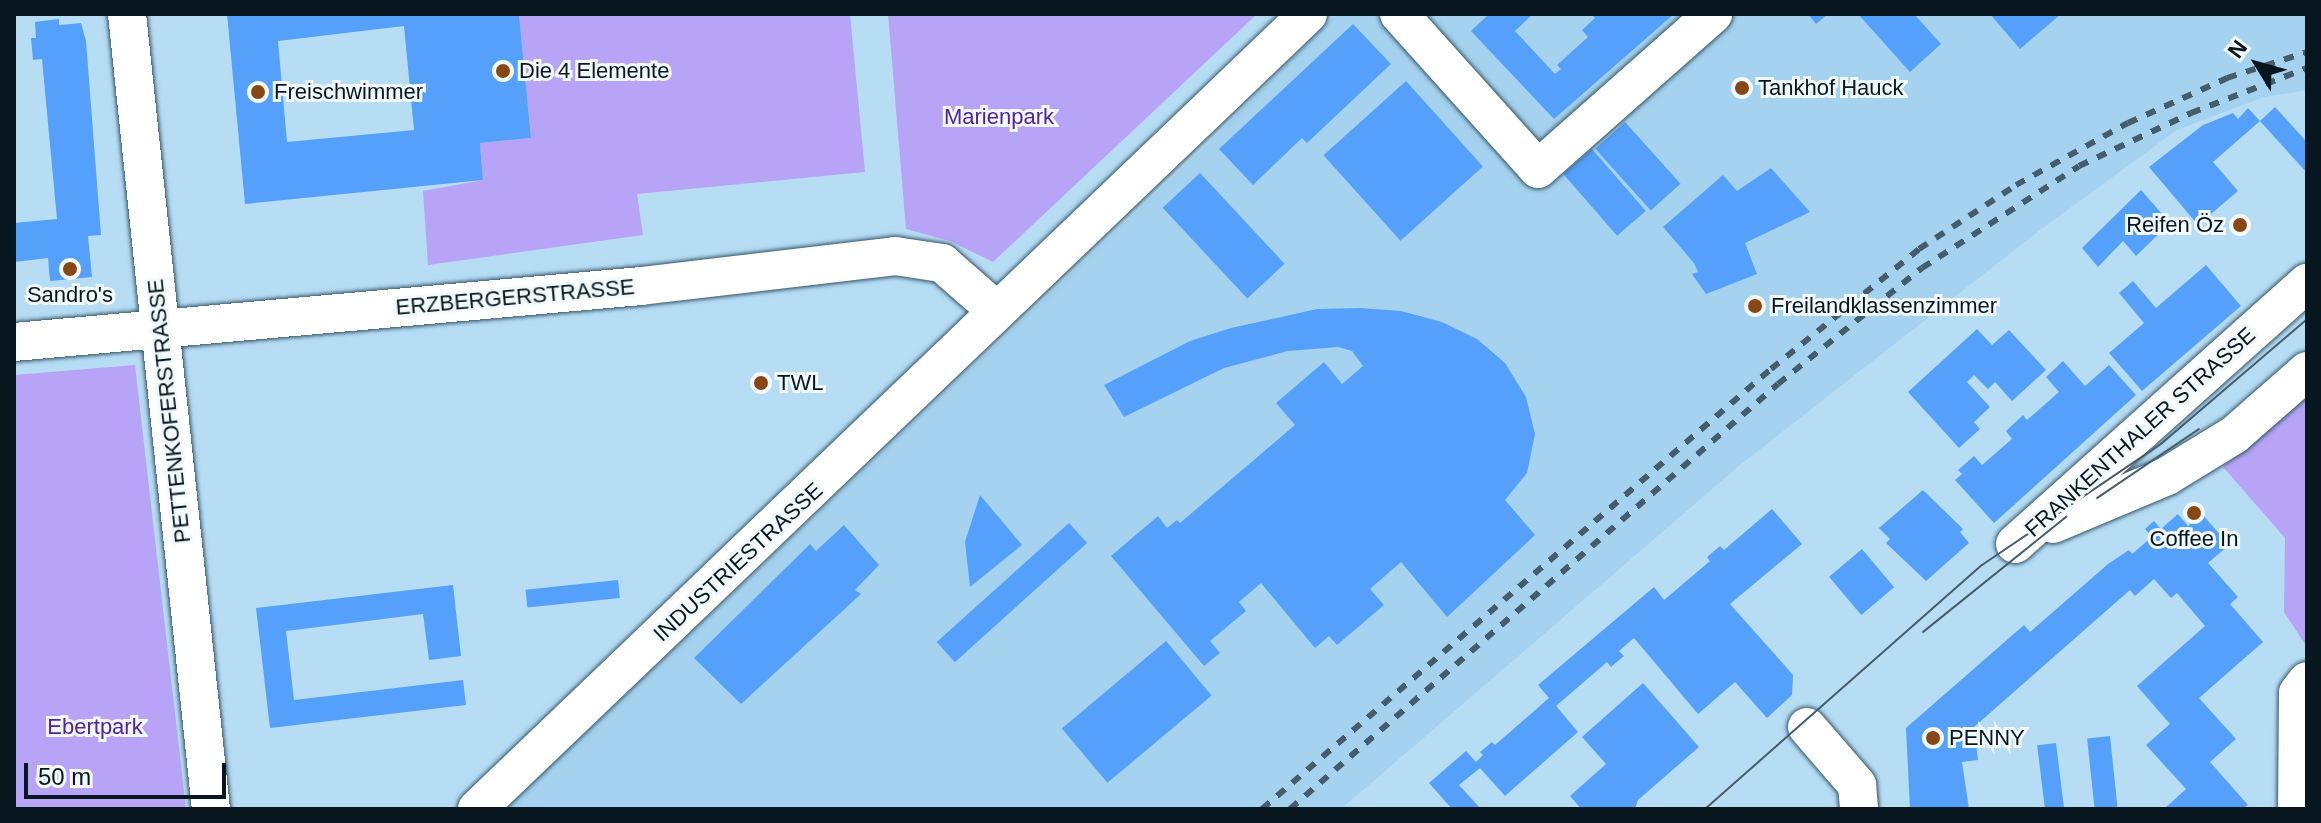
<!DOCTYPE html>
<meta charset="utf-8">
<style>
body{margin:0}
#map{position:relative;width:2321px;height:823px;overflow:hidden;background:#b7ddf4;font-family:Helvetica,sans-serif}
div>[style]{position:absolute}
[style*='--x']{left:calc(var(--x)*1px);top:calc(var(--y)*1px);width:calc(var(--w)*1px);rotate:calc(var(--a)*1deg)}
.built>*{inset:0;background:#a5d2ee}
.green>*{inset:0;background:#b8a4f7}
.building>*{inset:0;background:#55a0fa;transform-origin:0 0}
.roads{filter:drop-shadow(0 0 2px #335569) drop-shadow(0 0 2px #335569)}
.minor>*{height:38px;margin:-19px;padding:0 19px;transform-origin:19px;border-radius:19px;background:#fff}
.tram>*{height:2px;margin:-1px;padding:0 1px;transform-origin:1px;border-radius:1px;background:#455c6a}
.rail>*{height:6px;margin-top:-3px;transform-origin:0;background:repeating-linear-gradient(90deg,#455c6a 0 10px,transparent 0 20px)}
.dots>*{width:22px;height:22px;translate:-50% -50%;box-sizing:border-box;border:4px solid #f1f9fd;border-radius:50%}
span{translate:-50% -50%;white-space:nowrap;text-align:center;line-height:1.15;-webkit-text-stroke:6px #f1f9fd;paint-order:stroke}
.poi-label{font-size:22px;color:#08171f}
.left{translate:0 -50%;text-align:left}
.right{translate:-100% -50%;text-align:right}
.park-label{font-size:22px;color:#52219d}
.street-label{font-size:22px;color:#08171f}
.frame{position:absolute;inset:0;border:16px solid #08171f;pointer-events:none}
.north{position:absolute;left:2217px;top:24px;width:80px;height:80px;-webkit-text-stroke:6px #f1f9fd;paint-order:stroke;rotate:307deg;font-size:22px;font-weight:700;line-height:32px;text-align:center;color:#08171f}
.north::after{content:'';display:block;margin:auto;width:28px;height:36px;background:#08171f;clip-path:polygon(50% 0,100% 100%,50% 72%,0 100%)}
.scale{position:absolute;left:24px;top:763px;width:202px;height:36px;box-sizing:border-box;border:4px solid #08171f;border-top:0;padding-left:10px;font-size:24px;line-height:28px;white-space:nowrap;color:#08171f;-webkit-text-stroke:6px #f1f9fd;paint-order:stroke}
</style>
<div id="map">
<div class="built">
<i style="clip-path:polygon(1336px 14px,2307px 14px,2307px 90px,2264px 97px,2177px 130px,2040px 230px,1740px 465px,1341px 809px,505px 809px,1207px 145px)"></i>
</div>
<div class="green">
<i style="clip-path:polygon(519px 14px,850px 14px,865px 172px,637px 194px,643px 235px,428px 265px,423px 191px,483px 180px,480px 143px,531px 138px)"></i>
<i style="clip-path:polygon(888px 14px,1257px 14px,993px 262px,950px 241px,906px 229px)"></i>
<i style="clip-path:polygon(135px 365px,186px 809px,14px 809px,14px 375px)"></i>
<i style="clip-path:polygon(2307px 397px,2307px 647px,2284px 612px,2285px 538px,2223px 467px)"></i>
</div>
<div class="building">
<i style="clip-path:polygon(evenodd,227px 14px,519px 14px,531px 138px,480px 143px,483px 180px,245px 204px,227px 14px,404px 26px,414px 130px,287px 142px,278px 41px,404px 26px)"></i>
<i style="clip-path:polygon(1489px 14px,1533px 14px,1515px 31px,1555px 74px,1561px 69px,1557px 65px,1588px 37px,1582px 30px,1595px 18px,1591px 14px,1674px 14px,1554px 119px,1471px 31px)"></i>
<i style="clip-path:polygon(1808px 14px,1828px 14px,1816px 24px)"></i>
<i style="clip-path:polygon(1858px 14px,1914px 14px,1941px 44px,1910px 72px)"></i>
<i style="clip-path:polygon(1990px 14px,2061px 14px,2020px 49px)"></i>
<i style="clip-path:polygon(59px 19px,59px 25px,81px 23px,86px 41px,101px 235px,88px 236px,92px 277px,50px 281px,48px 258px,14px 262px,14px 223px,57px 219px,42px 59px,33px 60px,31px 38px,36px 38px,35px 22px)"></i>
<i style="clip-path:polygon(1353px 24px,1391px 64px,1307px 143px,1302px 138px,1253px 185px,1219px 149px)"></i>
<i style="left:1406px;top:81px;width:115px;height:111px;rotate:48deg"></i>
<i style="clip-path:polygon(2275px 107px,2307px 142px,2307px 173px,2260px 121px,2213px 162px,2238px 191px,2198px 225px,2149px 167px,2203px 125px,2233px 113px,2238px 119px,2248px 108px,2260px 121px)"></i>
<i style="left:1625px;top:122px;width:83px;height:40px;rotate:48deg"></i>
<i style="left:1592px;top:149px;width:82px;height:38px;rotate:49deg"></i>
<i style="clip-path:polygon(1771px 168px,1810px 212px,1745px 243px,1757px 274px,1706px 294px,1692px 274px,1698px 272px,1694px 263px,1663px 227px,1723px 175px,1737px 191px)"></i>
<i style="left:1200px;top:173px;width:124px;height:51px;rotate:47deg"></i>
<i style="clip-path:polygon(2141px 190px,2170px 223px,2136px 256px,2123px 241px,2098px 267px,2082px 248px)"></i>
<i style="clip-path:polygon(2206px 265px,2241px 306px,2142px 391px,2109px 353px,2144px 323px,2119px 293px,2133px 281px,2156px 308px)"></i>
<i style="clip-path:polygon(1360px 308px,1401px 311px,1442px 322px,1477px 339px,1505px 363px,1526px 397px,1535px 434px,1527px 473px,1505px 500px,1535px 535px,1447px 617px,1401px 562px,1370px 589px,1384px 605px,1337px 645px,1329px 636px,1315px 648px,1261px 583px,1239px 602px,1246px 611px,1210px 641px,1220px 653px,1204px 666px,1111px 556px,1158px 516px,1167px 528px,1177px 520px,1180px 523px,1295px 425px,1276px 403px,1324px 362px,1342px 384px,1363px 366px,1352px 351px,1338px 347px,1288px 351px,1224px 368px,1124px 417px,1104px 385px,1190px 341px,1231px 328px,1317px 309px)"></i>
<i style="clip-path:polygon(1977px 329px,1992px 345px,2009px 330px,2046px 370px,2012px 401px,1995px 382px,1988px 389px,1974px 375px,1967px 382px,1990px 407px,1974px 422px,1980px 429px,1959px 448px,1908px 392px)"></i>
<i style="clip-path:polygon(2063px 361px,2085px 386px,2109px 365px,2136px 395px,1994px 523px,1955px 480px,1962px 474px,1958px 470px,1974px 456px,1982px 465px,2012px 439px,2006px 431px,2023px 415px,2027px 420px,2059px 392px,2046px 377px)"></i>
<i style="clip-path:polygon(1923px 490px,1963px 529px,1960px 532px,1969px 543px,1926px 581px,1886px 543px,1890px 539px,1879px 528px)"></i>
<i style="clip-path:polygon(980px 495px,1022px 545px,970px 587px,965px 542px)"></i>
<i style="clip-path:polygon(1772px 509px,1802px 544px,1730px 604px,1793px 675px,1792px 695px,1767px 718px,1735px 682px,1698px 714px,1634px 638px,1619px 651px,1624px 656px,1611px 667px,1607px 662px,1556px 706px,1578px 732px,1505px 796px,1480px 768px,1459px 785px,1481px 809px,1452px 809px,1429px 783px,1466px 751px,1476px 762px,1483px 755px,1480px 752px,1492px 742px,1495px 745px,1549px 698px,1538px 685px,1654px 587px,1664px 600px,1710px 561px,1707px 557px,1720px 546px,1724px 550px)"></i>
<i style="clip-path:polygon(2178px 514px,2188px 526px,2202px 514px,2229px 545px,2208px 563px,2238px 597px,2230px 604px,2263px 642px,2199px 698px,2236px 739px,2210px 762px,2248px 805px,2243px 809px,2164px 809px,2186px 789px,2146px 745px,2170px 724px,2137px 686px,2205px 626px,2177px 593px,2171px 598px,2154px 579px,2135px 596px,2130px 590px,1974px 727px,1978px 760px,1962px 762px,1969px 809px,1910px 809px,1906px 728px,2024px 625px,2030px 632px,2108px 564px,2129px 550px,2132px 554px,2152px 537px,2145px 529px,2154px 521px,2161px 529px)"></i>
<i style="left:1069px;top:523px;width:27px;height:178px;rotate:48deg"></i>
<i style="clip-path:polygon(844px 525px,879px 565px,855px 590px,861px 594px,741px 704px,694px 658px,810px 544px,816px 551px)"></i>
<i style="left:1862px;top:549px;width:50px;height:43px;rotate:50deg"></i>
<i style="left:618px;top:580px;width:18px;height:93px;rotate:84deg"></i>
<i style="clip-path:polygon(453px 585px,461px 656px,429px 660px,423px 614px,286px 631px,294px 700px,463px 680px,466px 705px,270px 728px,256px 608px)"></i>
<i style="left:1166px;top:641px;width:71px;height:136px;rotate:50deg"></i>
<i style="clip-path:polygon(1643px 683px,1699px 747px,1638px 800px,1635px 809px,1581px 809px,1570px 796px,1606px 764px,1582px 737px)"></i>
<i style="left:2110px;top:736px;width:73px;height:23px;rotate:84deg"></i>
<i style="left:2056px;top:743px;width:66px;height:19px;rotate:83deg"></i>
</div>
<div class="roads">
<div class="minor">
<i style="--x:127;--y:14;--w:799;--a:83.97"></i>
<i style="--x:1399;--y:14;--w:208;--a:48.1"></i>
<i style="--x:1538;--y:169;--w:234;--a:-41.5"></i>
<i style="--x:14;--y:342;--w:629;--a:-5.1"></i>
<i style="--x:641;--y:286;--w:256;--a:-6.7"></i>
<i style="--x:895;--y:256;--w:48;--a:8.5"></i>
<i style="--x:942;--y:263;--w:73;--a:41.1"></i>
<i style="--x:2053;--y:524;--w:124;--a:-22.8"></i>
<i style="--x:2167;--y:476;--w:79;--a:-31.5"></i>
<i style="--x:2234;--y:435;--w:97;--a:-41.2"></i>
<i style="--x:2015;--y:544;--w:392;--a:-41.8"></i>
<i style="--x:1807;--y:727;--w:77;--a:49.2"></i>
<i style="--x:1857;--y:785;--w:24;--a:85"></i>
<i style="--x:477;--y:809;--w:1150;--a:-43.73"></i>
<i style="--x:2297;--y:809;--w:116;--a:-89.5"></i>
<i style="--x:2298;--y:693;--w:15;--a:-53"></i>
</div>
</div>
<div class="tram">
<i style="--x:2097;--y:498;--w:123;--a:-34.1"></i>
<i style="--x:1923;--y:632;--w:184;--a:-38.8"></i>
<i style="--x:1705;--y:809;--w:369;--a:-41.4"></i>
<i style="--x:1982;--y:565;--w:217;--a:-34.1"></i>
<i style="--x:2162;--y:443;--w:191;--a:-40.5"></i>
</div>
<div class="rail">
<i style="--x:1262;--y:809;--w:673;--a:-40.84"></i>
<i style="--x:1771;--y:369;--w:191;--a:-39"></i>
<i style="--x:1919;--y:249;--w:116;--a:-33.4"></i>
<i style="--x:2016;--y:185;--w:128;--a:-29"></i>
<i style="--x:2128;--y:123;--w:109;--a:-24.4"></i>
<i style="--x:2227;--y:78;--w:84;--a:-18"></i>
<i style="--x:1290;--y:809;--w:647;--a:-41.05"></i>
<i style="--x:1778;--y:384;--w:185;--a:-38.9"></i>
<i style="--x:1922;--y:268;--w:187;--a:-33"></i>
<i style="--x:2079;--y:166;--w:124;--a:-25.3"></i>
<i style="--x:2191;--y:113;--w:124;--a:-21.2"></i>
</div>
<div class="dots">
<i style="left:503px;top:71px;background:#894813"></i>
<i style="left:1742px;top:88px;background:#894813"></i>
<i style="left:258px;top:92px;background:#894813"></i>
<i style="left:2240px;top:225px;background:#894813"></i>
<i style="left:70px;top:269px;background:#894813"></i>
<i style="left:1755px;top:306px;background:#894813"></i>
<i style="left:761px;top:383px;background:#894813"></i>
<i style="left:2194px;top:513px;background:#894813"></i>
<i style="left:1933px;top:738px;background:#894813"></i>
</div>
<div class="poi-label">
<span class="left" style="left:519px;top:71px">Die 4 Elemente</span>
<span class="left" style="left:1758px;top:88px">Tankhof Hauck</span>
<span class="left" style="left:274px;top:92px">Freischwimmer</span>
<span class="right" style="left:2224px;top:225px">Reifen Öz</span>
<span style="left:70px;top:295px">Sandro's</span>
<span class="left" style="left:1771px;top:306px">Freilandklassenzimmer</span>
<span class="left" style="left:777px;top:383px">TWL</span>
<span style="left:2194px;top:539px">Coffee In</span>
<span class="left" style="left:1949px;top:738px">PENNY</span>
</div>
<div class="park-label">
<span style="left:999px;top:117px">Marienpark</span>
<span style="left:95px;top:727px">Ebertpark</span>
</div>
<div class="street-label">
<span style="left:515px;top:297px;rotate:-5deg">ERZBERGERSTRASSE</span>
<span style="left:169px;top:411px;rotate:-96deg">PETTENKOFERSTRASSE</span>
<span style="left:2140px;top:432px;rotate:-42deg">FRANKENTHALER STRASSE</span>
<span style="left:738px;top:562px;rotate:-43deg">INDUSTRIESTRASSE</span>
</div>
<div class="frame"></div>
<div class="north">N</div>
<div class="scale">50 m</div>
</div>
